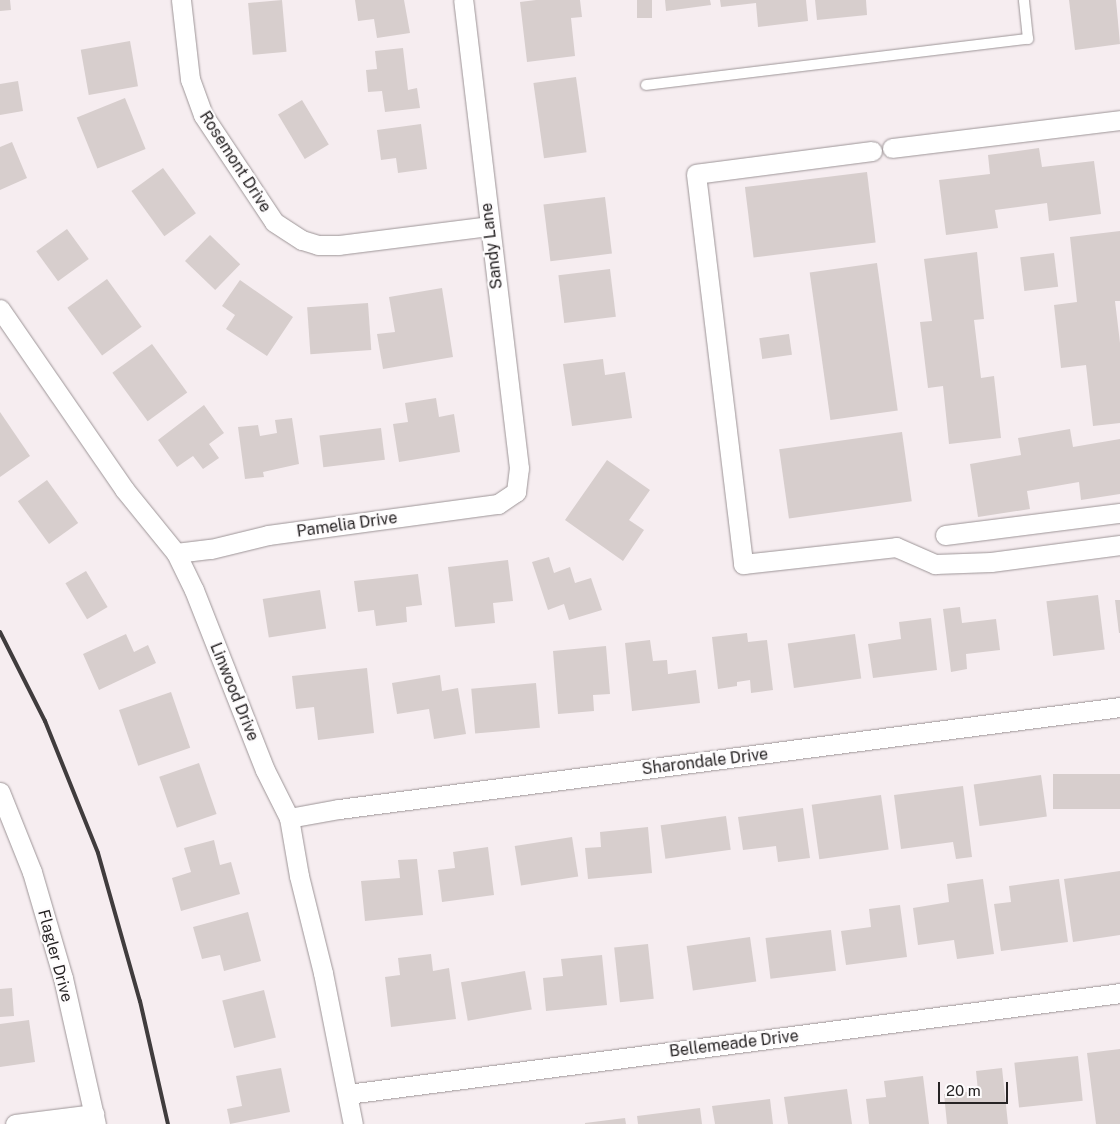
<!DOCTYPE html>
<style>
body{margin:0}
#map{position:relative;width:1120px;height:1124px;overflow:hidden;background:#f6edf0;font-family:"Public Sans",sans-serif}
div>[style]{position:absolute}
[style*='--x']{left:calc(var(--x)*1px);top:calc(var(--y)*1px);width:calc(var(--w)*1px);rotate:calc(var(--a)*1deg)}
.building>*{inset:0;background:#d7cecd;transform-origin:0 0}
.roads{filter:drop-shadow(0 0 1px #9d9597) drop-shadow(0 0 1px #9d9597)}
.service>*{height:10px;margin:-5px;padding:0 5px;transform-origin:5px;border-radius:5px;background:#fff}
.minor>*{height:19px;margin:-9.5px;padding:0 9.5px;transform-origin:9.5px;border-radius:9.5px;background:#fff}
.rail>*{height:4px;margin:-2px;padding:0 2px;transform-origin:2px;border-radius:2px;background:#403c3d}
span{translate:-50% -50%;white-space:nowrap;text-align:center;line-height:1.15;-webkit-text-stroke:4.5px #fefcfd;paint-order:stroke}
.street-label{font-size:16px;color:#262324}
.scale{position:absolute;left:938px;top:1082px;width:70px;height:22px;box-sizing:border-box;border:2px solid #262324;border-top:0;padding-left:6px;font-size:15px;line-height:18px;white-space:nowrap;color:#262324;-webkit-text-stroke:4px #fefcfd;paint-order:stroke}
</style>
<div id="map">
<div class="building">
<i style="clip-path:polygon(0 0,10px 0,11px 10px,0 11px)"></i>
<i style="left:282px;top:0;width:52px;height:34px;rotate:85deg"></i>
<i style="clip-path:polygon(355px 0,404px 0,410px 33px,377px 38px,374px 19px,358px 21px)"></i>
<i style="clip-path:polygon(536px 0,580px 0,582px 17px,571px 18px,575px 56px,527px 62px,520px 2px)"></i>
<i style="left:637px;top:0;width:15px;height:18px"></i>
<i style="clip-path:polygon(665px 0,710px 0,711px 5px,666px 11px)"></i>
<i style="clip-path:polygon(720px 0,806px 0,808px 21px,758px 27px,756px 3px,721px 7px)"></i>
<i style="clip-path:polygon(815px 0,866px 0,867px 15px,817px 20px)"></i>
<i style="clip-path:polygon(1069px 0,1116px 0,1120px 44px,1075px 50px)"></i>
<i style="left:130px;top:41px;width:46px;height:50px;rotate:80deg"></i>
<i style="clip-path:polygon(403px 48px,408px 90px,417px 88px,420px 108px,385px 112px,382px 91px,368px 92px,366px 70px,377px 69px,375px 51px)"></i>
<i style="left:576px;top:77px;width:76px;height:43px;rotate:82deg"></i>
<i style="clip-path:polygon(18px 81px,23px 111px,0 115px,0 84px)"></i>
<i style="left:125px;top:98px;width:55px;height:52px;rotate:68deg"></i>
<i style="left:302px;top:100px;width:52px;height:28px;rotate:59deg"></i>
<i style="clip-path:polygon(421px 124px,427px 169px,398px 173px,396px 158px,381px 160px,377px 130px)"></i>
<i style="clip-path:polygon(12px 142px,27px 178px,0 190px,0 147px)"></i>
<i style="clip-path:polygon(1039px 148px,1042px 167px,1094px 161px,1101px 214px,1049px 221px,1047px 203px,995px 210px,998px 228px,946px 235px,939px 180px,990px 174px,988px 155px)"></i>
<i style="left:163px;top:168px;width:56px;height:39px;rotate:54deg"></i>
<i style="left:867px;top:172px;width:71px;height:123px;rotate:83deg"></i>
<i style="left:605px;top:197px;width:57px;height:62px;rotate:83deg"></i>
<i style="left:67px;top:229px;width:37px;height:38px;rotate:54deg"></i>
<i style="clip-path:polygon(1120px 231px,1120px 301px,1115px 301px,1120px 343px,1120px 423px,1093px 426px,1086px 365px,1061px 368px,1054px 305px,1077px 302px,1070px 237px)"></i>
<i style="left:210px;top:235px;width:42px;height:36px;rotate:44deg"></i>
<i style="clip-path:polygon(977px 252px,984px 319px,974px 320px,981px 378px,994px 376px,1001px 438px,949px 444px,943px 386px,928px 388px,920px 322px,932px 321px,924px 259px)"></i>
<i style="left:1054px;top:253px;width:34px;height:34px;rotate:83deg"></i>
<i style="left:877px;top:263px;width:149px;height:68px;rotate:82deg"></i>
<i style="left:610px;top:269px;width:48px;height:52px;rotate:83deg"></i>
<i style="left:107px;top:279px;width:59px;height:49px;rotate:54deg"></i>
<i style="clip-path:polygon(240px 280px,293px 317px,267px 356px,226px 329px,235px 315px,222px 306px)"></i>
<i style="clip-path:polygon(442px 288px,453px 357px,383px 369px,377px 334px,395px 332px,389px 297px)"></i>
<i style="left:368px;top:303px;width:47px;height:61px;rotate:86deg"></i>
<i style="left:789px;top:334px;width:21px;height:30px;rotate:82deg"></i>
<i style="left:152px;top:344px;width:60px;height:49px;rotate:54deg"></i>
<i style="clip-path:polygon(603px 359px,605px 375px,625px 372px,632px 418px,572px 426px,563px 364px)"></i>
<i style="clip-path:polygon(436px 398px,439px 417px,454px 414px,460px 452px,399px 462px,393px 424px,408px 422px,405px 403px)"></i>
<i style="clip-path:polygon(204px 405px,224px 433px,209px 444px,219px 458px,203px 469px,193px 456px,177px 467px,158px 440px)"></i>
<i style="clip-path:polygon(0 412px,30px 456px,0 477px)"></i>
<i style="clip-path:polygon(292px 418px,299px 464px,263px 472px,264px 477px,245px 479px,238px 427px,258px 425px,260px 436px,277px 433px,275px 420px)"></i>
<i style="left:381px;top:428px;width:32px;height:62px;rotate:83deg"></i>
<i style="clip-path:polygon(1070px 429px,1073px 447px,1120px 439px,1120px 494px,1081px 500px,1079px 482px,1027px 491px,1030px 509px,978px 517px,970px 464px,1021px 455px,1018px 438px)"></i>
<i style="left:902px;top:432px;width:70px;height:124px;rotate:82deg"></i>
<i style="clip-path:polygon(607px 460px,650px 490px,629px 520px,644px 530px,623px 561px,565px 520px)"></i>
<i style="left:47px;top:480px;width:53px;height:36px;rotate:54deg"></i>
<i style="clip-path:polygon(549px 557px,554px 573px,570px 567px,575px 583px,591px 578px,602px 610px,569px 620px,564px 604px,548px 610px,532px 562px)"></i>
<i style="clip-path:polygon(508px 560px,513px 601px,493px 603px,495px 623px,455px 627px,448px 567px)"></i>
<i style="left:86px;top:571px;width:42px;height:24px;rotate:59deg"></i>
<i style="clip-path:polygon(418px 574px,422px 605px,406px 607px,407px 622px,376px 626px,374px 610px,358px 612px,354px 581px)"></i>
<i style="left:320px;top:590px;width:39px;height:58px;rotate:81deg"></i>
<i style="left:1098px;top:595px;width:55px;height:52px;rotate:83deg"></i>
<i style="clip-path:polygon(1115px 600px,1120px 600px,1120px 633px,1119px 633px)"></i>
<i style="clip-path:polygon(960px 607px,962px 623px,996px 619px,1000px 650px,966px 654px,967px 669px,951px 672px,943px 609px)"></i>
<i style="clip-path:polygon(931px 618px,937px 670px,873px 678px,868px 644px,901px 639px,899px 622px)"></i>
<i style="clip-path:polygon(747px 633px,748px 642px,767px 640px,773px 690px,751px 693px,750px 680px,737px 682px,737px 686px,718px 689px,712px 637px)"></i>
<i style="clip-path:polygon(126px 634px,134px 652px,148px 645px,156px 663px,99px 690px,83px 654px)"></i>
<i style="left:855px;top:634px;width:45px;height:68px;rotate:82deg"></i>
<i style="clip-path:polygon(650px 640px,653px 661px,667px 660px,668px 674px,696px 670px,700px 703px,632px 711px,625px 643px)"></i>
<i style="clip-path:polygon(606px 646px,610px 694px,593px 695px,594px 711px,558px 714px,553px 651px)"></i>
<i style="clip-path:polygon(367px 668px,374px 733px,318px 740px,314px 707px,296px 709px,292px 676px)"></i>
<i style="clip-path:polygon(440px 675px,442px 691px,458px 688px,466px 734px,434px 739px,429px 709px,397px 714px,392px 683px)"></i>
<i style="left:536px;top:683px;width:45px;height:65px;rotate:85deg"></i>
<i style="left:171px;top:692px;width:59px;height:55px;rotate:71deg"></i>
<i style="left:199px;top:763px;width:54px;height:42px;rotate:71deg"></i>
<i style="left:1120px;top:774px;width:35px;height:67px;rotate:90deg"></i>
<i style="left:1041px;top:775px;width:42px;height:68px;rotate:82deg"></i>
<i style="clip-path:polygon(963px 786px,972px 857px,956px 859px,953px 842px,901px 849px,894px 795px)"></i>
<i style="left:881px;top:795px;width:55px;height:70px;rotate:82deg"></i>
<i style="clip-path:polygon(803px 808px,810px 858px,778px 862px,776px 846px,743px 850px,738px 817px)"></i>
<i style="left:726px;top:816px;width:34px;height:66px;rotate:82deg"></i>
<i style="clip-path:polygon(648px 827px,652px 873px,588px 879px,585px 848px,601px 847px,600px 832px)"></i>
<i style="left:572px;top:837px;width:40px;height:58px;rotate:81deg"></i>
<i style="clip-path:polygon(214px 840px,220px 865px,231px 862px,240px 894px,181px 911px,172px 878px,191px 872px,184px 848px)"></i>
<i style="clip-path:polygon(488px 847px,494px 895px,442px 902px,438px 870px,455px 868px,453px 852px)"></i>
<i style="clip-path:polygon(417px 859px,423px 915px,365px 921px,361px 881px,400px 878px,398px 860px)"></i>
<i style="clip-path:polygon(1120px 871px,1120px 935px,1073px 942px,1064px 879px)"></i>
<i style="clip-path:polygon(983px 879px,994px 954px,957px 959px,954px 940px,918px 945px,913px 908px,949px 902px,947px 884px)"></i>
<i style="clip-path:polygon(1059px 879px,1068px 942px,1001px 951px,994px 904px,1011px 902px,1009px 886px)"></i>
<i style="clip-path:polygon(900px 905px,907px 957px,846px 965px,841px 931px,871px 927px,869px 909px)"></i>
<i style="clip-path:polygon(248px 912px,261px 961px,224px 971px,220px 955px,202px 959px,193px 927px)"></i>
<i style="left:831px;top:930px;width:41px;height:66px;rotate:83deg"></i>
<i style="left:750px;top:937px;width:45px;height:64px;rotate:82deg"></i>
<i style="left:648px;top:944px;width:55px;height:34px;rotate:84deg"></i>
<i style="clip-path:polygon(431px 954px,433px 971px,449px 968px,456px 1019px,391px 1027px,385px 977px,400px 975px,398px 958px)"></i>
<i style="clip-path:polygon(602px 955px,607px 1005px,546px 1011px,543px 978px,563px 976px,561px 959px)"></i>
<i style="left:525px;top:971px;width:39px;height:65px;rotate:80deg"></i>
<i style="clip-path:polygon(12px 988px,14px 1016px,0 1017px,0 989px)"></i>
<i style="left:264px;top:990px;width:49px;height:43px;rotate:76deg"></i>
<i style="clip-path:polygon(29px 1020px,35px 1062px,0 1067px,0 1024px)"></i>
<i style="clip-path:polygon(1120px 1049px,1120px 1124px,1096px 1124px,1087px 1053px)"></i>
<i style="left:1078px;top:1056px;width:45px;height:64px;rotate:84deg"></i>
<i style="clip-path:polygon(281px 1068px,290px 1112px,230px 1124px,227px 1109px,242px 1106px,236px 1076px)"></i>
<i style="clip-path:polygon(1002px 1068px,1008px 1124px,947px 1124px,944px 1094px,978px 1091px,976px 1071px)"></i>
<i style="clip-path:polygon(923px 1076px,929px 1124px,869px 1124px,866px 1099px,886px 1097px,884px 1081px)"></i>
<i style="clip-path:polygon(847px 1089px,852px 1124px,788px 1124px,784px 1097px)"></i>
<i style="clip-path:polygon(770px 1099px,773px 1124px,715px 1124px,712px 1106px)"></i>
<i style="clip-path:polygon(700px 1108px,702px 1124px,638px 1124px,637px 1116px)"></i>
<i style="clip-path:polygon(625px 1118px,626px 1124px,585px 1124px,585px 1123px)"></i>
</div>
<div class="roads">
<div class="service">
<i style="--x:646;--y:85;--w:385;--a:-6.9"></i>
<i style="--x:1028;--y:39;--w:39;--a:-96"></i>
</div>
<div class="minor">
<i style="--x:181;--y:0;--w:80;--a:83.5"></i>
<i style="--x:190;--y:79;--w:38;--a:70"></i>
<i style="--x:203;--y:115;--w:128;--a:56.4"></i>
<i style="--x:274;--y:222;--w:33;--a:33"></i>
<i style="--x:302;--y:240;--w:17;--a:17"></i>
<i style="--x:318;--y:245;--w:21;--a:0"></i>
<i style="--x:339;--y:245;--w:151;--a:-7.2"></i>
<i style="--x:892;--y:148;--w:230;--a:-7"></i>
<i style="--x:872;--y:151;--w:177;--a:172.6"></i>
<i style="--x:696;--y:174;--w:393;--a:83.1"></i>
<i style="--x:743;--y:564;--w:154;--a:-6.3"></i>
<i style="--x:896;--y:547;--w:43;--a:23.6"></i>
<i style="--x:935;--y:564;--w:56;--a:-2"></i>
<i style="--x:991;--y:562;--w:130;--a:-7.5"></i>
<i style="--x:0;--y:309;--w:219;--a:55.4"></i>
<i style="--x:124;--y:489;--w:82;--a:50.9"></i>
<i style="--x:176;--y:553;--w:41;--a:64.1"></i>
<i style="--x:194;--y:590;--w:193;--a:68.5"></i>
<i style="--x:265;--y:770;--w:54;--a:63.4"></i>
<i style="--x:289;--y:818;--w:59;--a:80.2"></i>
<i style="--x:299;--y:876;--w:100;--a:76.1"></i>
<i style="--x:323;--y:973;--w:154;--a:78.8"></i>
<i style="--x:945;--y:535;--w:176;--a:-7.2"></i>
<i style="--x:176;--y:553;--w:35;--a:-7"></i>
<i style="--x:211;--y:549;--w:59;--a:-13.8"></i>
<i style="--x:268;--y:535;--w:232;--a:-7.7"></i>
<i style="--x:498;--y:504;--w:22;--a:-34"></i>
<i style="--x:516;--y:492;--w:24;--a:-83"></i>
<i style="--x:519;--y:468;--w:471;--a:-96.8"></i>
<i style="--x:0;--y:792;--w:86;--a:68.2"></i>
<i style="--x:32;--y:872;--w:110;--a:73.7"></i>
<i style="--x:63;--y:978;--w:150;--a:77.3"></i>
<i style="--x:289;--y:818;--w:51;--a:-10.2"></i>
<i style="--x:339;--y:809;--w:788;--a:-7.44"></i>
<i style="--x:348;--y:1094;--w:779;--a:-7.45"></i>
<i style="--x:15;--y:1124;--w:80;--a:-7.2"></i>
</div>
</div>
<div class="rail">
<i style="--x:0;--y:632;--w:100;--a:63.2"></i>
<i style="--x:45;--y:721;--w:142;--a:68.1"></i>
<i style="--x:98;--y:853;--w:154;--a:74.2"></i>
<i style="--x:140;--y:1001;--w:126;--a:77.2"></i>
</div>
<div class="street-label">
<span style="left:235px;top:162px;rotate:57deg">Rosemont Drive</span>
<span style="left:492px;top:246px;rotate:-97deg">Sandy Lane</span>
<span style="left:347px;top:525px;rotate:-8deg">Pamelia Drive</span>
<span style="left:234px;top:692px;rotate:68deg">Linwood Drive</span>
<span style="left:705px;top:762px;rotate:-7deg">Sharondale Drive</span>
<span style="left:55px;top:956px;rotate:75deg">Flagler Drive</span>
<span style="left:734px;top:1044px;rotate:-7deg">Bellemeade Drive</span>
</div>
<div class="scale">20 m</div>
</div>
